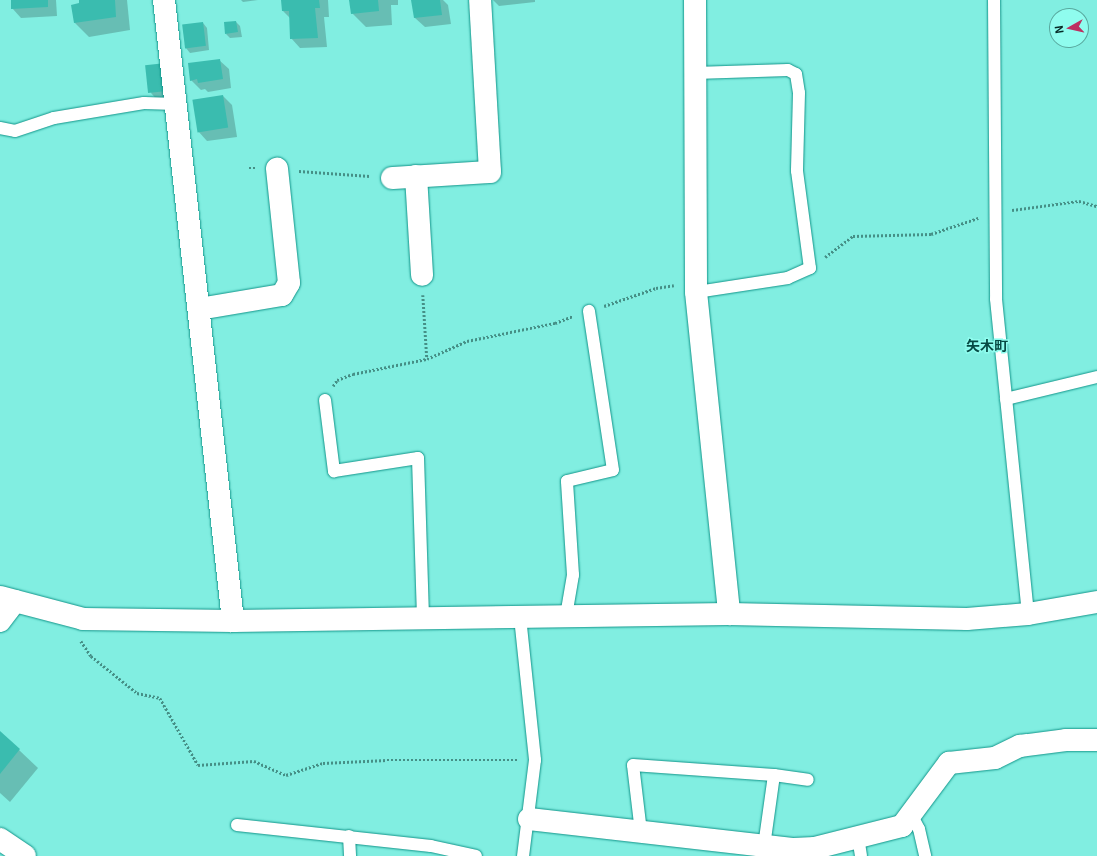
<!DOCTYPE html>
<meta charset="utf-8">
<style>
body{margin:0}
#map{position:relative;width:1097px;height:856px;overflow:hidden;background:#81eee1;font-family:Georgia,"Noto Sans JP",serif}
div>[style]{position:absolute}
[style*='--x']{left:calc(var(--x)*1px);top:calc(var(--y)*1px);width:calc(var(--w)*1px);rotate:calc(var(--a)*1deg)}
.shadow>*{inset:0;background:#0003}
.building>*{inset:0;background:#3abcaf;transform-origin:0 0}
.path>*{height:2.5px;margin-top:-1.25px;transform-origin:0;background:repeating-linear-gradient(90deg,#458f86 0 2px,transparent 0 4px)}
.roads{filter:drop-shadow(0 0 1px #12958a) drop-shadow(0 0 1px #12958a)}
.lane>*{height:12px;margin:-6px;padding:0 6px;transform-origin:6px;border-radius:6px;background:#fff}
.street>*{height:22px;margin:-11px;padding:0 11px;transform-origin:11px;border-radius:11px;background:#fff}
span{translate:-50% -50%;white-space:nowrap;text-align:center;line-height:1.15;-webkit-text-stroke:3px #8ffcee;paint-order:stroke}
.quarter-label{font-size:14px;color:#074a44;font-weight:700}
.north{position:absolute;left:1049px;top:8px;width:40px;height:40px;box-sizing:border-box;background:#8ffcee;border:1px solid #58a89e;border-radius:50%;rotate:262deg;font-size:11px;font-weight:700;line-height:16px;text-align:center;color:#062b27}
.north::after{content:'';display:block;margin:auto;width:14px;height:18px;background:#bd3061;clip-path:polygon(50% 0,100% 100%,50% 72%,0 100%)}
</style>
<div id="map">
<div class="shadow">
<i style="clip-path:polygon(12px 0,56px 0,57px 16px,21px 18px,12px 8px)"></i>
<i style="clip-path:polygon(80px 0,127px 0,130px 30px,89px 37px,75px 23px)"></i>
<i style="clip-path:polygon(241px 0,258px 0,243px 2px)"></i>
<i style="clip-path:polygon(282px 0,328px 0,329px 17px,324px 17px,327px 47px,300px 48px,291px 38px,290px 18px,283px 11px)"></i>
<i style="clip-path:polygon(350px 0,398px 0,398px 5px,391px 5px,392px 25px,366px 27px,352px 13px)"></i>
<i style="clip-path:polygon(412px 0,443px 0,448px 5px,451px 24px,425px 27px,415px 18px)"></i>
<i style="clip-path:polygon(493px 0,535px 0,535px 2px,499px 6px)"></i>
<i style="clip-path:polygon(236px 22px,240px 26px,242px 37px,230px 38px,226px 34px)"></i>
<i style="clip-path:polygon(203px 23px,207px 28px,209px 50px,190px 53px,186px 48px)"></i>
<i style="clip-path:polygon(219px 60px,229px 69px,231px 88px,208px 92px,205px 89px,201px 90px,191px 80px)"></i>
<i style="clip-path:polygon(165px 64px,178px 100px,160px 103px,151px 93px)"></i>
<i style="clip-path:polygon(223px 96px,232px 105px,237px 137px,207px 141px,198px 131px)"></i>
<i style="clip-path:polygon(0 732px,38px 768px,10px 802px,0 793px)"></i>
</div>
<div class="building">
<i style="clip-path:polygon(11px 0,48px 0,48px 7px,11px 9px)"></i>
<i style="clip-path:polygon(79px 0,115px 0,116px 17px,74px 23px,71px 5px,79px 3px)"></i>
<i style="clip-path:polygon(281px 0,319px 0,320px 8px,315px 8px,318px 38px,290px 39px,289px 11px,282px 11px)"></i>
<i style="clip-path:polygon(349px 0,378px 0,379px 11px,351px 14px)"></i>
<i style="clip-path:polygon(411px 0,440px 0,442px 15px,414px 18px)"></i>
<i style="clip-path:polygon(236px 21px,238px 32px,225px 34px,224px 22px)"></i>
<i style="left:203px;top:22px;width:24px;height:21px;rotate:83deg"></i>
<i style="clip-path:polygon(220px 59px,223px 79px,198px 83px,197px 79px,190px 81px,188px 63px)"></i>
<i style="left:166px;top:63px;width:28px;height:21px;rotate:84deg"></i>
<i style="left:223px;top:95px;width:33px;height:31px;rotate:81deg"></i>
<i style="clip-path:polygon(0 731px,20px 749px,0 774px)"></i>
</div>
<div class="path">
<i style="--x:249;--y:168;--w:8;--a:0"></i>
<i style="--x:299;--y:171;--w:71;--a:4"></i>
<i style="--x:1012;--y:210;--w:68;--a:-7.7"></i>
<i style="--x:1079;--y:201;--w:19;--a:16"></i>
<i style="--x:825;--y:257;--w:35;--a:-37"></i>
<i style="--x:853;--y:236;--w:78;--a:-1.5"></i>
<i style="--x:931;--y:234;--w:50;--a:-18.8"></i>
<i style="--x:423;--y:295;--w:64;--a:86.4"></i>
<i style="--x:604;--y:306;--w:55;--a:-19.1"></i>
<i style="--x:656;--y:288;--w:18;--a:-9"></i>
<i style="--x:333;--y:386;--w:7;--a:-56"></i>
<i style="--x:337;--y:380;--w:17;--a:-21"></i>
<i style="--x:353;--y:374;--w:76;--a:-11.5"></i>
<i style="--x:427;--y:359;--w:44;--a:-24.2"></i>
<i style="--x:467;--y:341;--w:90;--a:-11.6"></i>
<i style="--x:555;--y:323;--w:19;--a:-21"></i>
<i style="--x:81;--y:641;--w:18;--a:56"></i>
<i style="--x:91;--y:656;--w:59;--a:38.8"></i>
<i style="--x:137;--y:693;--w:24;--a:12"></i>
<i style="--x:160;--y:698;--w:77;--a:60.4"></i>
<i style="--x:198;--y:765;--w:56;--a:-4.1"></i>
<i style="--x:254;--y:761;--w:35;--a:24"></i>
<i style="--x:286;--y:775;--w:39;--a:-18"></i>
<i style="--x:323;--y:763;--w:64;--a:-2.7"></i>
<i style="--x:387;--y:760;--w:131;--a:0"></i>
</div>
<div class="roads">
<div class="lane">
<i style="--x:994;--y:0;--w:299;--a:89.6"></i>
<i style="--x:996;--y:299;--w:317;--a:84.2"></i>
<i style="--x:695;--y:73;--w:93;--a:-1.8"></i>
<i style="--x:788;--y:70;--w:9;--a:27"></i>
<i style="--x:796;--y:74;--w:19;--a:81"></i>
<i style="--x:799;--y:93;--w:78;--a:91.5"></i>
<i style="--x:797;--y:171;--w:98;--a:82.4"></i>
<i style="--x:810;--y:268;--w:24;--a:156"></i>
<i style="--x:788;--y:278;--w:93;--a:171.3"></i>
<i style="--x:0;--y:128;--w:15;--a:11"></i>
<i style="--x:15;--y:131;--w:41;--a:-18.4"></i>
<i style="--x:54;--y:118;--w:91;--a:-9.5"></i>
<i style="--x:144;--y:103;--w:32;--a:2"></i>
<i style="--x:1006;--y:399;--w:94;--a:-13.6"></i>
<i style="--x:325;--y:400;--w:72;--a:82.8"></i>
<i style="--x:334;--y:471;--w:85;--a:-8.8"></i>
<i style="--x:418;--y:458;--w:159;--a:88.2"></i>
<i style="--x:566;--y:616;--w:42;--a:-80.3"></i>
<i style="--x:573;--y:575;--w:94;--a:-93.7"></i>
<i style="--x:567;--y:481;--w:47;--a:-13.4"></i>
<i style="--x:613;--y:470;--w:161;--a:-98.6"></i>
<i style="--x:520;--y:617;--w:144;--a:84"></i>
<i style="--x:535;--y:760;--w:97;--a:97.1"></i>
<i style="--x:774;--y:775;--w:34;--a:8"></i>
<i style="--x:911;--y:814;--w:17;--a:62"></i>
<i style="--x:919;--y:829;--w:28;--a:77"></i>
<i style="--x:237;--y:825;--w:195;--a:6.2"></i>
<i style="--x:431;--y:846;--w:46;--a:12.5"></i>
<i style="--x:641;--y:832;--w:67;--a:-96.8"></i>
<i style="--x:633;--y:765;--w:141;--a:4.1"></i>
<i style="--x:774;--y:775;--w:72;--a:98"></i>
<i style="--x:349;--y:836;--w:20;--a:87"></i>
<i style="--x:858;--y:837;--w:19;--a:81"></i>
</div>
<div class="street">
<i style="--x:164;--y:0;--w:625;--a:83.66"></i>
<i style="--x:695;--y:0;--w:292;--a:89.8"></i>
<i style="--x:696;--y:292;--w:324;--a:84.1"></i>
<i style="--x:416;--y:176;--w:99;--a:86.5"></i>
<i style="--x:392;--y:178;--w:98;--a:-3.5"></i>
<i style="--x:490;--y:172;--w:172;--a:-93.3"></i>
<i style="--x:199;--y:309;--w:84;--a:-9.6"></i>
<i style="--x:282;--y:295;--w:14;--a:-60"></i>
<i style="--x:289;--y:283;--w:115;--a:-96"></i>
<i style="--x:0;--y:597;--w:86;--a:14.8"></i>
<i style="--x:83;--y:619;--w:150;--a:0.8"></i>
<i style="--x:233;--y:621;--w:496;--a:-0.8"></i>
<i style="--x:729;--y:614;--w:238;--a:1.2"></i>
<i style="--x:967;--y:619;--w:61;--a:-4.7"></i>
<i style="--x:1028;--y:614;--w:70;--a:-9.9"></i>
<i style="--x:0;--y:621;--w:25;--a:-53"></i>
<i style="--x:529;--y:819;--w:267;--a:6.5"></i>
<i style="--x:794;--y:849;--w:21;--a:-3"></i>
<i style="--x:815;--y:848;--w:90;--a:-14.2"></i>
<i style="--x:902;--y:826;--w:79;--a:-53.3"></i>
<i style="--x:949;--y:763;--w:46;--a:-6.2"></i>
<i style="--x:995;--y:758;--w:28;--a:-26"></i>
<i style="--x:1020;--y:746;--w:46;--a:-7.4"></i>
<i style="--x:1066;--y:740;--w:31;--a:0"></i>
<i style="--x:0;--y:839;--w:30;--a:34"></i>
</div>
</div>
<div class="quarter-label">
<span style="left:987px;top:345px">矢木町</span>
</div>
<div class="north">N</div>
</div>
